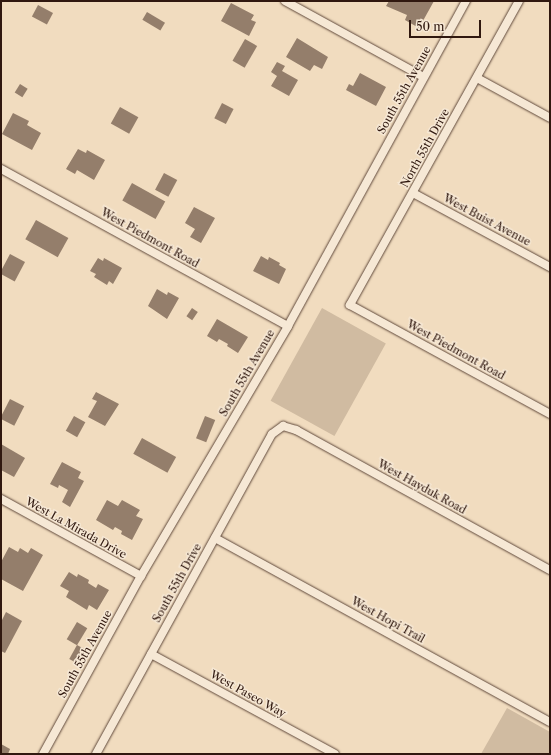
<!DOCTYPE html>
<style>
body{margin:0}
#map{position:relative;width:551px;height:755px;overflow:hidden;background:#f1dcbf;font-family:"Libre Caslon Text",serif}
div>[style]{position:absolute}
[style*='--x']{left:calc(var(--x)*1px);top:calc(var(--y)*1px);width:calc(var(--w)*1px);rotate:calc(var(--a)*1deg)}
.green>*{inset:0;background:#d0bba1;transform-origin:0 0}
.building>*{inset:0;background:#947e6b;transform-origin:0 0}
.roads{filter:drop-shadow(0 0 1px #60493b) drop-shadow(0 0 1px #60493b)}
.street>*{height:8px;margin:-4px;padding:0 4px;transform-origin:4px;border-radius:4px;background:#f6e8d5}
span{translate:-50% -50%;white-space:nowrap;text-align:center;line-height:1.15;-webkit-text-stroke:3px #f6e8d5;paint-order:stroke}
.street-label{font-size:11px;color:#30180f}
.frame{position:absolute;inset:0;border:2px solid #30180f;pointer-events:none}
.scale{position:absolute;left:409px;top:20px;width:72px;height:18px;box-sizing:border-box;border:2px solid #30180f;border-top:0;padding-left:5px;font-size:12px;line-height:14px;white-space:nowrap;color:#30180f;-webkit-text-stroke:3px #f6e8d5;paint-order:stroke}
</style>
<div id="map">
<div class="green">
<i style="left:322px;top:308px;width:73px;height:106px;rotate:29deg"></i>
<i style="clip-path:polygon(507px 708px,550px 732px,550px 754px,481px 754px)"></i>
</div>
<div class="building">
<i style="clip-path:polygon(389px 1px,434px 1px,419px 28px,405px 20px,407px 15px,386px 6px)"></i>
<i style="clip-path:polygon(231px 3px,254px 15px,251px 20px,256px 22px,249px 36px,221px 21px)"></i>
<i style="left:38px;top:5px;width:17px;height:13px;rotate:28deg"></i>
<i style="left:147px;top:12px;width:21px;height:9px;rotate:31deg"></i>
<i style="clip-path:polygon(297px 38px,328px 57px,322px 69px,314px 65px,310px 71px,286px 57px)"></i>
<i style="left:245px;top:39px;width:14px;height:25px;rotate:30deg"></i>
<i style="clip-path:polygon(277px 62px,285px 66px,282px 71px,298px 80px,289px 96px,271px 86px,277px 76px,271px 72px)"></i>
<i style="clip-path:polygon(360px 73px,386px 87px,376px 106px,346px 90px,349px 84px,353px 86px)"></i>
<i style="left:20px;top:84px;width:9px;height:10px;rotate:32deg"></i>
<i style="left:222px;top:103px;width:13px;height:17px;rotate:27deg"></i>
<i style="left:120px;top:107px;width:21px;height:19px;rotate:29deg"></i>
<i style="clip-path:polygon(13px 113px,29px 121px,27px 125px,41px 133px,32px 150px,2px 134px)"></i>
<i style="clip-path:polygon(78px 149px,86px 153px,87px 150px,105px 160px,94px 180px,77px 170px,75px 174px,66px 169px)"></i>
<i style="left:164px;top:173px;width:15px;height:19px;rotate:28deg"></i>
<i style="left:132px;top:183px;width:38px;height:20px;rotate:29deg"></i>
<i style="clip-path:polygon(194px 207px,215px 218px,201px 243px,190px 237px,195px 229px,185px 223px)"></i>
<i style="left:36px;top:220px;width:37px;height:22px;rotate:29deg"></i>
<i style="left:10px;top:254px;width:17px;height:22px;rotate:28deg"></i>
<i style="clip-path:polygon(261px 256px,268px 260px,269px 257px,280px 263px,279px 265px,286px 269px,279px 284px,253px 271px)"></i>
<i style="clip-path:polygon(98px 258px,103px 261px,104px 258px,122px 268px,113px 284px,109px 281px,107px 285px,94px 277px,96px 274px,90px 271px)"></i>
<i style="clip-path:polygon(157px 289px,167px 295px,168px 292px,179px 298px,167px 319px,148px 306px)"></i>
<i style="left:192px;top:308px;width:7px;height:10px;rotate:34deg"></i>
<i style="clip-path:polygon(217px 319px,248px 337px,238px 353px,227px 346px,228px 344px,219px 339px,217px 342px,207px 336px)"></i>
<i style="clip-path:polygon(96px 392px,119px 404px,105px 426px,88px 417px,97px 401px,92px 399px)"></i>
<i style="left:10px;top:399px;width:16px;height:22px;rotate:27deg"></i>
<i style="left:74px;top:416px;width:13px;height:17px;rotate:29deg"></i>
<i style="left:205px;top:416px;width:11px;height:24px;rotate:22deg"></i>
<i style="left:142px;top:438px;width:39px;height:18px;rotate:29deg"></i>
<i style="clip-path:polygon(1px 444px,25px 458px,14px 477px,1px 470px)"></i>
<i style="clip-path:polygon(62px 462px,81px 472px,78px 478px,84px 481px,70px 507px,62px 502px,68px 490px,59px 485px,58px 488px,50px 484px)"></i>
<i style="clip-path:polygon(107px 500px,118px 506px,122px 500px,140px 510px,136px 516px,143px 519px,132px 540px,121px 534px,122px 531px,115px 527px,113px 530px,96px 520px)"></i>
<i style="clip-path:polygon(9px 547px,18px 552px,20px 548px,28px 553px,31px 548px,43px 555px,23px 591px,1px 579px,1px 562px)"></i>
<i style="clip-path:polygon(69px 572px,77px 577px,78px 574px,89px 580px,88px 583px,96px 588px,98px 584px,109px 590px,97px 610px,89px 605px,87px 610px,66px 597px,69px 591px,60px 586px)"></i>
<i style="clip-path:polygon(6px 612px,22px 621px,5px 653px,1px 651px,1px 622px)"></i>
<i style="left:77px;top:622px;width:12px;height:20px;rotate:31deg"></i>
<i style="left:77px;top:645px;width:10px;height:16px;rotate:29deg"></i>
<i style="clip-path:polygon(1px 744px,10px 749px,8px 754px,1px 754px)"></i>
</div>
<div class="roads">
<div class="street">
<i style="--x:285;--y:1;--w:158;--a:28.8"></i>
<i style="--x:519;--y:1;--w:348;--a:119.1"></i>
<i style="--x:350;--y:305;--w:228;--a:28.6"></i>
<i style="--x:477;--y:78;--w:83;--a:28.7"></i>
<i style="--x:1;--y:169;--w:327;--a:28.7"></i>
<i style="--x:413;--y:193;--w:156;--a:28.4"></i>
<i style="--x:1;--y:499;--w:160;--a:28.8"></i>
<i style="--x:215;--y:538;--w:382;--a:28.8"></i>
<i style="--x:151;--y:654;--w:209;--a:28.5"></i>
<i style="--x:43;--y:754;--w:203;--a:-61.2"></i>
<i style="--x:141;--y:576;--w:290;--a:-59.5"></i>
<i style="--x:288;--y:326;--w:371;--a:-61.3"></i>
<i style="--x:96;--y:754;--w:365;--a:-61.2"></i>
<i style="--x:272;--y:434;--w:14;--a:-36"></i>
<i style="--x:283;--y:426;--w:14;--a:17"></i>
<i style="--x:296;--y:430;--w:290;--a:28.9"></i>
</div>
</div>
<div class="street-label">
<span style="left:404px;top:90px;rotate:-61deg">South 55th Avenue</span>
<span style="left:425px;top:148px;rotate:-61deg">North 55th Drive</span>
<span style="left:487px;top:220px;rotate:28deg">West Buist Avenue</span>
<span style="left:150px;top:238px;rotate:29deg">West Piedmont Road</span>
<span style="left:456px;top:350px;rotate:29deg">West Piedmont Road</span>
<span style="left:247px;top:373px;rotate:-60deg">South 55th Avenue</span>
<span style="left:422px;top:487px;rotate:29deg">West Hayduk Road</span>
<span style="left:76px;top:528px;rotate:29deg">West La Mirada Drive</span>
<span style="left:177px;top:583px;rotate:-61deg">South 55th Drive</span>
<span style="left:388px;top:620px;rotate:29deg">West Hopi Trail</span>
<span style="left:85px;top:654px;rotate:-61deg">South 55th Avenue</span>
<span style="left:248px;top:694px;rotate:29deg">West Paseo Way</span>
</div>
<div class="frame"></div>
<div class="scale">50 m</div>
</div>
